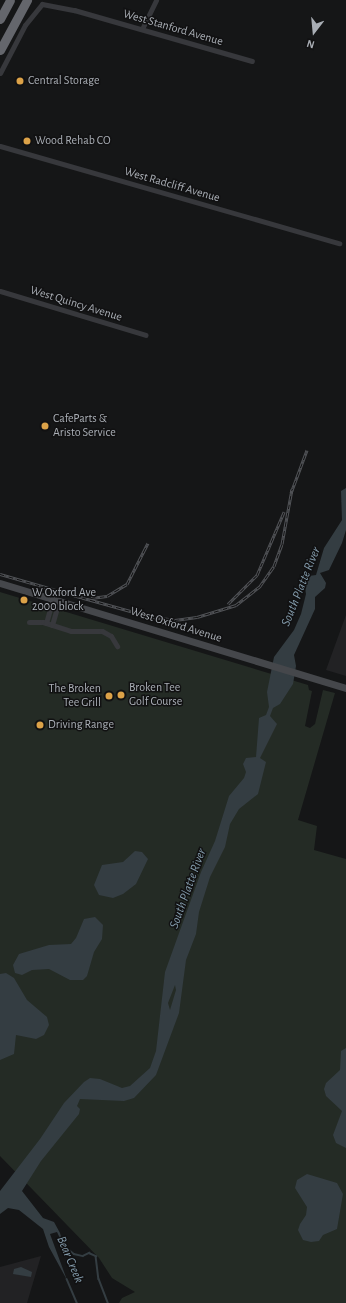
<!DOCTYPE html>
<style>
body{margin:0}
#map{position:relative;width:346px;height:1303px;overflow:hidden;background:#151617;font-family:"Alegreya Sans",sans-serif}
div>[style]{position:absolute}
[style*='--x']{left:calc(var(--x)*1px);top:calc(var(--y)*1px);width:calc(var(--w)*1px);rotate:calc(var(--a)*1deg)}
.built>*{inset:0;background:#222224}
.green>*{inset:0;background:#242b25}
.water>*{inset:0;background:#343d42}
.stream>*{height:1.5px;margin:-0.75px;padding:0 0.75px;transform-origin:0.75px;border-radius:0.75px;background:#343d42}
.street>*{height:5px;margin:-2.5px;padding:0 2.5px;transform-origin:2.5px;border-radius:2.5px;background:#37383c}
.secondary>*{height:7px;margin:-3.5px;padding:0 3.5px;transform-origin:3.5px;border-radius:3.5px;background:#45474b}
.highway>*{height:9px;margin:-4.5px;padding:0 4.5px;transform-origin:4.5px;border-radius:4.5px;background:#64666c}
.rail>*{height:3px;margin-top:-1.5px;transform-origin:0;background:repeating-linear-gradient(90deg,#111112 0 4.5px,#525458 0 9px);box-sizing:border-box;border-block:1px solid #525458}
.dots>*{width:11px;height:11px;translate:-50% -50%;box-sizing:border-box;border:2px solid #111112;border-radius:50%}
span{translate:-50% -50%;white-space:nowrap;text-align:center;line-height:1.15;-webkit-text-stroke:3px #111112;paint-order:stroke}
.street-label{font-size:12px;color:#a9aeb5}
.poi-label{font-size:12px;color:#a9aeb5}
.left{translate:0 -50%;text-align:left}
.right{translate:-100% -50%;text-align:right}
.water-label{font-size:13px;color:#849cac;font-style:italic}
.north{position:absolute;left:294px;top:12px;width:40px;height:40px;-webkit-text-stroke:3px #111112;paint-order:stroke;rotate:196deg;font-size:11px;font-weight:700;line-height:16px;text-align:center;color:#a9aeb5}
.north::after{content:'';display:block;margin:auto;width:14px;height:18px;background:#a9aeb5;clip-path:polygon(50% 0,100% 100%,50% 72%,0 100%)}
</style>
<div id="map">
<div class="built">
<i style="clip-path:polygon(346px 615px,346px 676px,326px 670px)"></i>
<i style="clip-path:polygon(41px 1256px,27px 1303px,0 1303px,0 1267px)"></i>
</div>
<div class="green">
<i style="clip-path:polygon(0 592px,308px 685px,309px 690px,312px 691px,305px 726px,310px 728px,315px 724px,323px 690px,335px 693px,298px 820px,317px 826px,314px 850px,346px 859px,346px 1303px,119px 1303px,122px 1298px,135px 1292px,112px 1278px,99px 1258px,0 1156px)"></i>
</div>
<div class="water">
<i style="clip-path:polygon(evenodd,346px 488px,346px 530px,342px 543px,329px 570px,320px 573px,326px 583px,325px 588px,315px 597px,315px 609px,294px 655px,296px 666px,293px 684px,280px 704px,273px 708px,270px 716px,277px 724px,260px 758px,266px 762px,258px 794px,239px 809px,230px 824px,225px 847px,210px 877px,199px 912px,196px 934px,186px 960px,179px 1013px,156px 1075px,134px 1098px,124px 1101px,80px 1099px,77px 1106px,80px 1109px,79px 1114px,41px 1161px,22px 1191px,43px 1218px,54px 1222px,60px 1233px,64px 1247px,57px 1232px,50px 1234px,67px 1280px,49px 1247px,43px 1229px,19px 1210px,8px 1208px,0 1214px,0 1191px,40px 1139px,64px 1103px,84px 1082px,90px 1078px,100px 1079px,122px 1088px,130px 1086px,150px 1068px,156px 1051px,165px 972px,201px 872px,215px 841px,229px 796px,244px 778px,246px 772px,243px 764px,246px 758px,256px 757px,259px 718px,266px 715px,269px 707px,267px 692px,274px 657px,294px 630px,301px 614px,306px 594px,304px 581px,309px 576px,316px 575px,324px 548px,342px 520px,341px 491px,346px 488px,175px 985px,176px 990px,170px 1010px,168px 1003px,175px 985px)"></i>
<i style="clip-path:polygon(135px 851px,142px 852px,148px 859px,136px 884px,123px 894px,113px 898px,99px 895px,94px 885px,102px 865px,123px 862px)"></i>
<i style="clip-path:polygon(95px 917px,103px 925px,102px 939px,94px 952px,87px 976px,83px 980px,70px 980px,49px 969px,32px 970px,22px 975px,15px 973px,13px 965px,19px 954px,49px 945px,71px 944px,76px 938px,84px 919px)"></i>
<i style="clip-path:polygon(6px 973px,14px 978px,27px 1000px,47px 1017px,49px 1025px,44px 1035px,36px 1039px,16px 1035px,14px 1054px,0 1060px,0 974px)"></i>
<i style="clip-path:polygon(346px 1048px,346px 1148px,336px 1143px,333px 1135px,342px 1111px,326px 1096px,324px 1089px,326px 1083px,340px 1070px,341px 1051px)"></i>
<i style="clip-path:polygon(307px 1174px,337px 1183px,343px 1194px,337px 1229px,323px 1235px,319px 1241px,311px 1242px,303px 1240px,298px 1230px,300px 1224px,306px 1215px,307px 1207px,295px 1188px,297px 1180px)"></i>
<i style="clip-path:polygon(21px 1267px,32px 1272px,31px 1277px,13px 1274px,14px 1269px)"></i>
</div>
<div class="stream">
<i style="--x:63;--y:1245;--w:14;--a:39"></i>
<i style="--x:74;--y:1254;--w:9;--a:13"></i>
<i style="--x:83;--y:1256;--w:7;--a:-27"></i>
<i style="--x:89;--y:1253;--w:8;--a:23"></i>
<i style="--x:96;--y:1256;--w:23;--a:83"></i>
<i style="--x:99;--y:1279;--w:26;--a:69"></i>
<i style="--x:67;--y:1279;--w:26;--a:67"></i>
</div>
<div class="street">
<i style="--x:142;--y:29;--w:32;--a:-64"></i>
<i style="--x:0;--y:73;--w:54;--a:-62.5"></i>
<i style="--x:25;--y:25;--w:27;--a:-51"></i>
<i style="--x:42;--y:4;--w:33;--a:11"></i>
<i style="--x:74;--y:10;--w:185;--a:16"></i>
<i style="--x:0;--y:146;--w:353;--a:16"></i>
<i style="--x:0;--y:291;--w:152;--a:16.8"></i>
<i style="--x:29;--y:622;--w:14;--a:0"></i>
<i style="--x:43;--y:622;--w:29;--a:18"></i>
<i style="--x:71;--y:631;--w:31;--a:0"></i>
<i style="--x:102;--y:631;--w:10;--a:29"></i>
<i style="--x:111;--y:636;--w:12;--a:59"></i>
<i style="--x:46;--y:623;--w:25;--a:-74"></i>
<i style="--x:52;--y:625;--w:25;--a:-74"></i>
</div>
<div class="secondary">
<i style="--x:0;--y:583;--w:362;--a:16.9"></i>
</div>
<div class="highway">
<i style="--x:0;--y:19;--w:21;--a:-62"></i>
<i style="--x:0;--y:50;--w:57;--a:-61.6"></i>
</div>
<div class="rail">
<i style="--x:291;--y:493;--w:46;--a:-69.6"></i>
<i style="--x:0;--y:574;--w:80;--a:15.9"></i>
<i style="--x:73;--y:595;--w:82;--a:15.6"></i>
<i style="--x:152;--y:617;--w:23;--a:7"></i>
<i style="--x:175;--y:620;--w:22;--a:-8"></i>
<i style="--x:197;--y:617;--w:41;--a:-17.1"></i>
<i style="--x:236;--y:605;--w:31;--a:-38"></i>
<i style="--x:260;--y:586;--w:24;--a:-55"></i>
<i style="--x:274;--y:566;--w:23;--a:-70"></i>
<i style="--x:282;--y:544;--w:56;--a:-79.7"></i>
<i style="--x:91;--y:598;--w:16;--a:-7"></i>
<i style="--x:107;--y:596;--w:23;--a:-31"></i>
<i style="--x:127;--y:584;--w:46;--a:-62.9"></i>
<i style="--x:228;--y:604;--w:41;--a:-45"></i>
<i style="--x:257;--y:575;--w:69;--a:-66.8"></i>
</div>
<div class="dots">
<i style="left:20px;top:81px;background:#dca248"></i>
<i style="left:27px;top:141px;background:#dca248"></i>
<i style="left:45px;top:426px;background:#dca248"></i>
<i style="left:24px;top:600px;background:#dca248"></i>
<i style="left:121px;top:695px;background:#dca248"></i>
<i style="left:109px;top:696px;background:#dca248"></i>
<i style="left:40px;top:725px;background:#dca248"></i>
</div>
<div class="street-label">
<span style="left:173px;top:28px;rotate:16deg">West Stanford Avenue</span>
<span style="left:172px;top:185px;rotate:16deg">West Radcliff Avenue</span>
<span style="left:76px;top:304px;rotate:17deg">West Quincy Avenue</span>
<span style="left:176px;top:625px;rotate:17deg">West Oxford Avenue</span>
</div>
<div class="poi-label">
<span class="left" style="left:28px;top:81px">Central Storage</span>
<span class="left" style="left:35px;top:141px">Wood Rehab CO</span>
<span class="left" style="left:53px;top:426px">CafeParts &amp;<br>Aristo Service</span>
<span class="left" style="left:32px;top:600px">W Oxford Ave<br>2000 block</span>
<span class="left" style="left:129px;top:695px">Broken Tee<br>Golf Course</span>
<span class="right" style="left:101px;top:696px">The Broken<br>Tee Grill</span>
<span class="left" style="left:48px;top:725px">Driving Range</span>
</div>
<div class="water-label">
<span style="left:302px;top:587px;rotate:-68deg">South Platte River</span>
<span style="left:189px;top:889px;rotate:-70deg">South Platte River</span>
<span style="left:69px;top:1260px;rotate:67deg">Bear Creek</span>
</div>
<div class="north">N</div>
</div>
